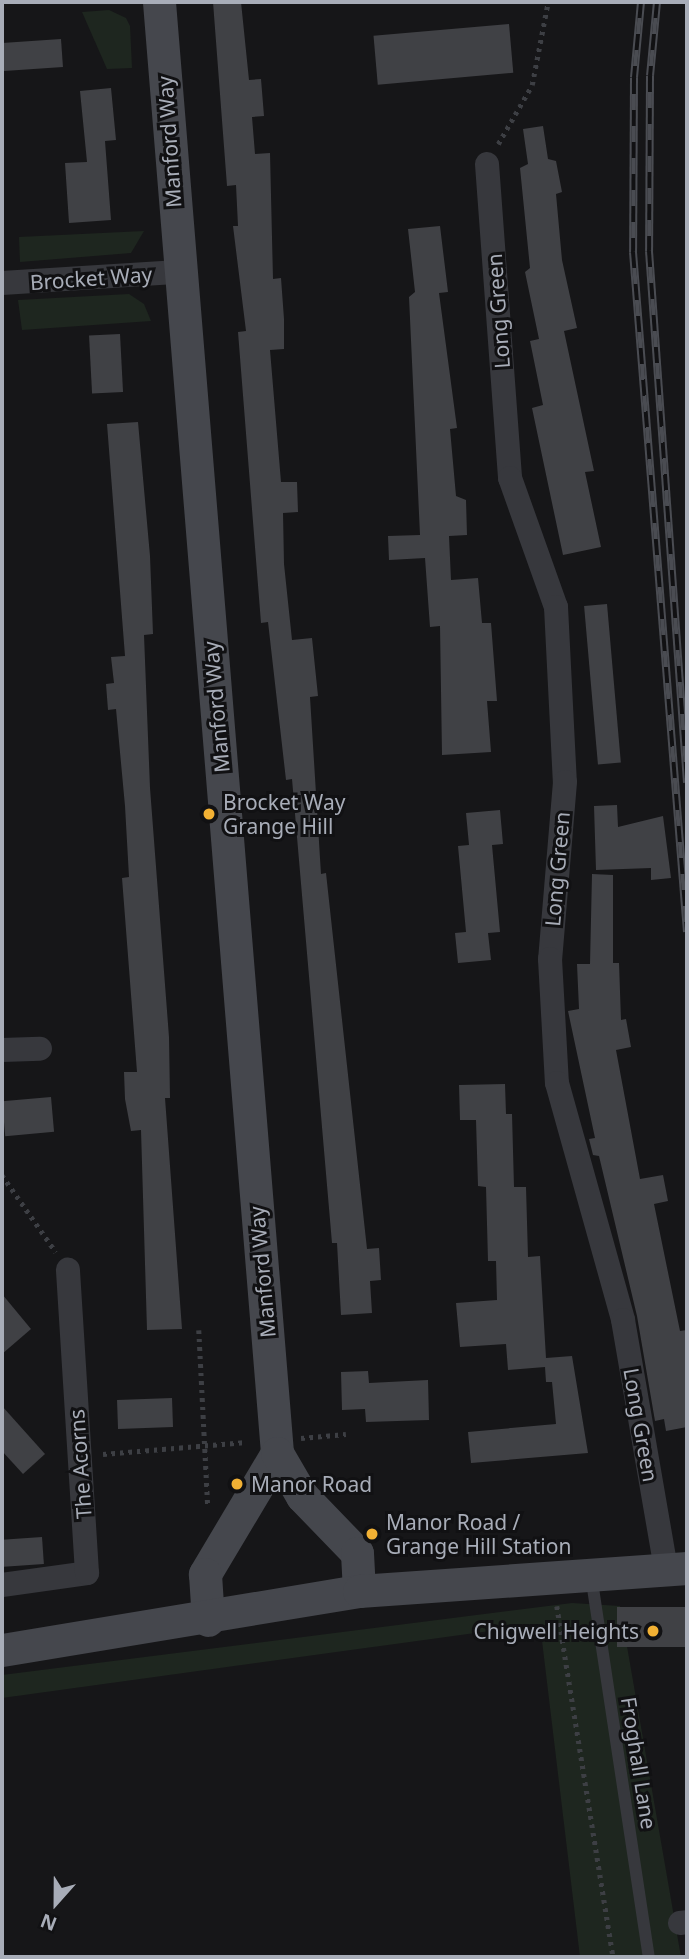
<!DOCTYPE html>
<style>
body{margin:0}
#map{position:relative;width:689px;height:1959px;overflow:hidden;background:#161618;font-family:"Noto Sans",sans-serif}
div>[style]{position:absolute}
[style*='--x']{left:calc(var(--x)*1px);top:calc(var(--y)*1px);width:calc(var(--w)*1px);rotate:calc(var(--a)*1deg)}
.green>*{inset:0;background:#1e261f}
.building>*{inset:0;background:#404145;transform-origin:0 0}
.path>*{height:4.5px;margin-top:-2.25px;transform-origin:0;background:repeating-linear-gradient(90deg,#3d3f44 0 3.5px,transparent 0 8.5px)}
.lane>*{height:12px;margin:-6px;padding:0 6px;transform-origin:6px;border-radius:6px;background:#37383d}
.street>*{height:24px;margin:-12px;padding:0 12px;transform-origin:12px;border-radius:12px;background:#37383d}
.secondary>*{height:33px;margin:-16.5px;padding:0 16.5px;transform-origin:16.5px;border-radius:16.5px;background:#45474d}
.rail>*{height:8px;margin-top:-4px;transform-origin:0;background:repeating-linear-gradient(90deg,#111113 0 16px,#4a4c52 0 32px);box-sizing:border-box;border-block:2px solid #4a4c52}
.dots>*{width:19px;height:19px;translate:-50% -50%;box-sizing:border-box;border:4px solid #111113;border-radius:50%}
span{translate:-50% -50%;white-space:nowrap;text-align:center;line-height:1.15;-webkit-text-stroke:6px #111113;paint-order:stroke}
.street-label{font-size:21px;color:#a8adb8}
.poi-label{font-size:21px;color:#a8adb8}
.left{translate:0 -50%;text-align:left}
.right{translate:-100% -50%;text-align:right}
.frame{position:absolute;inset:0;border:4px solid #a8adb8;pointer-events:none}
.north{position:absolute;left:21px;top:1868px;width:70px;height:70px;-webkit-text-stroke:5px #111113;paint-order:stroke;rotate:201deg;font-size:19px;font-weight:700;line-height:28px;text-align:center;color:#a8adb8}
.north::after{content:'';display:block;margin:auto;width:24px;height:32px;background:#a8adb8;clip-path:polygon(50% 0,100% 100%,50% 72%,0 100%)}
</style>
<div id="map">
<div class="green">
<i style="clip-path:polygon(109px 10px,126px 18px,130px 26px,132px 68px,107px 69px,82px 12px)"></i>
<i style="clip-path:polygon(144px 231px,131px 253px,20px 262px,19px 237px)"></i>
<i style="clip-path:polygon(129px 294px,144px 304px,151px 321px,22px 330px,18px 300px)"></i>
<i style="clip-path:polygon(572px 1603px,620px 1606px,681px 1957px,580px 1957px,540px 1624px,2px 1698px,2px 1675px)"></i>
</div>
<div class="building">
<i style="clip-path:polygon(213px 2px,241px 2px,249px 80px,261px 79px,264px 116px,252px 117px,255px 154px,270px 153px,273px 279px,281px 278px,284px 319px,284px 349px,270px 350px,281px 482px,297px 482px,298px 512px,283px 513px,284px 564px,292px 640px,312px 638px,318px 696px,310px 697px,321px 874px,326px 873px,367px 1249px,379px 1248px,381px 1280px,370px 1281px,372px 1313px,341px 1315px,337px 1243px,332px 1243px,292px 779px,286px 780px,268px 622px,261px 623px,238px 332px,246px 331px,233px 226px,238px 226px,236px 185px,227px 186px)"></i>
<i style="left:509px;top:24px;width:49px;height:136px;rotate:85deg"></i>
<i style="left:61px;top:39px;width:28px;height:59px;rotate:86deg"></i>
<i style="clip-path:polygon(111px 88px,116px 140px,105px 141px,111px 220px,69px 223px,65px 163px,87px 162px,80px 91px)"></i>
<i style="clip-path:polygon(543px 126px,548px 159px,556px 161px,562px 192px,556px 194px,562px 260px,577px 328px,564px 331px,594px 471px,585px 472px,601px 547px,563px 555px,532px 408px,543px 405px,530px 341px,539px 339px,525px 272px,530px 268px,520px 168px,528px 164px,523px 129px)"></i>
<i style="clip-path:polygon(440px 226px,448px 292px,439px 293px,457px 428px,450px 429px,456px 496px,466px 500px,467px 535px,449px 536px,451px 580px,478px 578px,482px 623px,491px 623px,497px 701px,487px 701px,491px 752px,442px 755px,440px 626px,430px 627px,425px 558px,389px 560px,388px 536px,420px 535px,409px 297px,415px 292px,408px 229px)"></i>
<i style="left:120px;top:334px;width:58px;height:31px;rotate:87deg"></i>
<i style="clip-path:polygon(138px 422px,150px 556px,153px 634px,144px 635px,150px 788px,169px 1037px,170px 1098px,165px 1098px,182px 1329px,147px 1330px,141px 1130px,131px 1131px,125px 1099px,124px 1072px,137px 1072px,122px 878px,129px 877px,125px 806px,116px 709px,108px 710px,106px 684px,114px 683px,111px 657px,125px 656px,107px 424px)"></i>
<i style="left:607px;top:604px;width:159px;height:23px;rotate:85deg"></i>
<i style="clip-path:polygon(617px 805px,618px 827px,663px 816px,671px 878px,651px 880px,651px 868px,596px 870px,594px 806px)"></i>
<i style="clip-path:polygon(500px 810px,503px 844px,492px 845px,500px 932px,488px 933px,491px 960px,458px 963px,455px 933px,466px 932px,458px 846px,469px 845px,466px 813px)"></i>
<i style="clip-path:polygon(592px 874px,613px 875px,613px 963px,619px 963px,621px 1020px,626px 1019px,631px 1047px,616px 1050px,640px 1179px,663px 1175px,668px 1201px,654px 1204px,680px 1331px,687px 1330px,687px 1427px,666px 1431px,664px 1419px,655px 1421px,637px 1316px,599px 1156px,593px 1155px,589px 1139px,595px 1138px,568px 1011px,579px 1009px,577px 964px,590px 964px)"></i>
<i style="clip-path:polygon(505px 1084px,506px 1114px,512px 1114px,514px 1187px,526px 1187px,528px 1257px,540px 1256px,546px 1358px,572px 1356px,588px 1453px,471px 1463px,468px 1432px,556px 1424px,552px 1382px,546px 1382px,545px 1367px,508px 1370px,506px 1344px,460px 1347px,456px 1303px,497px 1300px,496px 1261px,488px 1261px,486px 1187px,478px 1186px,476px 1120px,460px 1120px,459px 1085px)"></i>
<i style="left:51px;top:1097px;width:35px;height:49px;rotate:85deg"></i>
<i style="clip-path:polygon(2px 1294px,31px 1329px,2px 1354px)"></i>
<i style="clip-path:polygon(368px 1371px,369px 1383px,428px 1380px,429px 1420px,366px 1422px,365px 1409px,342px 1410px,341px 1372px)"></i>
<i style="left:172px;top:1398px;width:29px;height:55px;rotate:88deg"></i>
<i style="clip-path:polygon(2px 1406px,45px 1454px,23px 1474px,2px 1451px)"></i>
<i style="left:42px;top:1537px;width:27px;height:40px;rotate:86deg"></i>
<i style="left:687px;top:1607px;width:40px;height:70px;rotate:90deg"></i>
</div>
<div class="path">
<i style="--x:498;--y:144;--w:68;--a:-60"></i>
<i style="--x:532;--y:85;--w:85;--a:-79.1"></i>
<i style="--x:2;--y:1175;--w:94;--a:55"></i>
<i style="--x:199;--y:1330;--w:175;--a:87.1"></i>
<i style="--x:301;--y:1438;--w:45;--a:-5.1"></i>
<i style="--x:103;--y:1454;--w:144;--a:-4.8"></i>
<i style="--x:557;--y:1606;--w:355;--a:80.9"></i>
</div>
<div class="lane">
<i style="--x:591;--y:1575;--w:386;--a:81.4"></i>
</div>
<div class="street">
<i style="--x:487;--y:164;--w:315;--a:85.8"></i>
<i style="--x:510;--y:478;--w:137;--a:70.4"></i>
<i style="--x:556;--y:607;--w:175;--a:87.1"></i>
<i style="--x:565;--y:782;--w:178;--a:94.8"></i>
<i style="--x:550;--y:959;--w:124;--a:86.8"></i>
<i style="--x:557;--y:1083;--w:246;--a:74.4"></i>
<i style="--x:623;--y:1320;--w:254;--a:80.2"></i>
<i style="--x:2;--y:283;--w:177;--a:-3.6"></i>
<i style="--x:2;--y:1050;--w:38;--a:-2"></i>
<i style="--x:2;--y:1585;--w:86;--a:-8"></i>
<i style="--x:87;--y:1573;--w:304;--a:-93.6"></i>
<i style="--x:680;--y:1923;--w:7;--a:-8"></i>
</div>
<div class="secondary">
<i style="--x:159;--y:2;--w:1456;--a:85.35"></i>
<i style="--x:277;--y:1453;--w:141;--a:120.8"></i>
<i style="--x:205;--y:1574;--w:46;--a:86.3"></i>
<i style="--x:277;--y:1453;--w:50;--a:59.8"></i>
<i style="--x:302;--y:1496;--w:79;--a:46"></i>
<i style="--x:357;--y:1553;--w:38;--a:87"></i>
<i style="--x:2;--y:1650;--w:362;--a:-9.4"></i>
<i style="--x:359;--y:1591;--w:329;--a:-4"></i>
</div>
<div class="rail">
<i style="--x:641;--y:2;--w:76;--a:95.3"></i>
<i style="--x:634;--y:78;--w:174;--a:90.3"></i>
<i style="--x:633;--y:252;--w:682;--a:85.46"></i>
<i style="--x:657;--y:2;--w:74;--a:95.4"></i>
<i style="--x:650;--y:76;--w:175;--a:90.3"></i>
<i style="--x:649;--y:251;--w:533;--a:85.91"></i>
</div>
<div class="dots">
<i style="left:209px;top:814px;background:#f2b134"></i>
<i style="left:237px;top:1484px;background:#f2b134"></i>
<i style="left:372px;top:1534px;background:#f2b134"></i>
<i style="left:653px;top:1631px;background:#f2b134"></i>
</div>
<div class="street-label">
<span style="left:169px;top:142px;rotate:-94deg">Manford Way</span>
<span style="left:91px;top:278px;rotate:-4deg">Brocket Way</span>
<span style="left:498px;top:311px;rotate:-94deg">Long Green</span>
<span style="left:216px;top:707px;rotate:-95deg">Manford Way</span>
<span style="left:557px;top:869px;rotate:-85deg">Long Green</span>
<span style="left:262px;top:1272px;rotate:-95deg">Manford Way</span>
<span style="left:641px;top:1425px;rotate:80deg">Long Green</span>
<span style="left:80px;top:1464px;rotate:-94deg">The Acorns</span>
<span style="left:639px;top:1763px;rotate:81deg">Froghall Lane</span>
</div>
<div class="poi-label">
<span class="left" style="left:223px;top:814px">Brocket Way<br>Grange Hill</span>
<span class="left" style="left:251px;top:1484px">Manor Road</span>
<span class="left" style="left:386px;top:1534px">Manor Road /<br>Grange Hill Station</span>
<span class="right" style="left:639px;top:1631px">Chigwell Heights</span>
</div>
<div class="frame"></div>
<div class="north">N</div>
</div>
